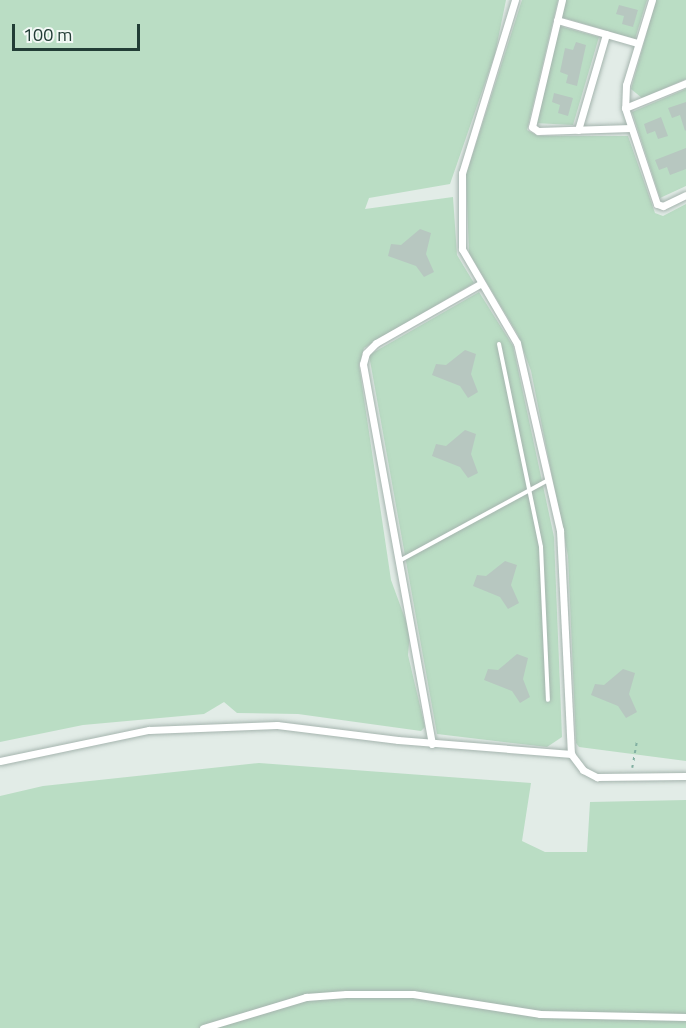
<!DOCTYPE html>
<style>
body{margin:0}
#map{position:relative;width:686px;height:1028px;overflow:hidden;background:#e2ece7;font-family:"Titillium Web",sans-serif}
div>[style]{position:absolute}
[style*='--x']{left:calc(var(--x)*1px);top:calc(var(--y)*1px);width:calc(var(--w)*1px);rotate:calc(var(--a)*1deg)}
.green>*{inset:0;background:#baddc4}
.building>*{inset:0;background:#b7c7c0}
.path>*{height:1.5px;margin-top:-0.75px;transform-origin:0;background:repeating-linear-gradient(90deg,#82b0a2 0 3px,transparent 0 7.5px)}
.roads{filter:drop-shadow(0 0 2px #a5b4ae) drop-shadow(0 0 2px #a5b4ae)}
.service>*{height:4px;margin:-2px;padding:0 2px;transform-origin:2px;border-radius:2px;background:#fff}
.minor>*{height:7px;margin:-3.5px;padding:0 3.5px;transform-origin:3.5px;border-radius:3.5px;background:#fff}
span{translate:-50% -50%;white-space:nowrap;text-align:center;line-height:1.15;-webkit-text-stroke:4.5px #f2f8f5;paint-order:stroke}
.scale{position:absolute;left:12px;top:24px;width:128px;height:27px;box-sizing:border-box;border:3px solid #223d36;border-top:0;padding-left:8px;font-size:18px;line-height:21px;white-space:nowrap;color:#223d36;-webkit-text-stroke:4px #f2f8f5;paint-order:stroke}
</style>
<div id="map">
<div class="green">
<i style="clip-path:polygon(0 0,506px 0,495px 54px,450px 184px,369px 198px,365px 209px,453px 197px,457px 255px,474px 283px,364px 348px,359px 365px,391px 580px,410px 632px,408px 655px,425px 727px,421px 731px,298px 714px,237px 713px,224px 702px,204px 714px,83px 725px,0 742px)"></i>
<i style="clip-path:polygon(522px 0,558px 0,527px 130px,538px 136px,628px 136px,655px 213px,663px 216px,686px 204px,686px 761px,579px 747px,576px 743px,568px 556px,531px 371px,518px 335px,469px 253px,466px 175px)"></i>
<i style="clip-path:polygon(566px 0,647px 0,635px 39px,561px 17px)"></i>
<i style="clip-path:polygon(656px 0,686px 0,686px 79px,642px 98px,631px 89px)"></i>
<i style="clip-path:polygon(559px 26px,599px 37px,573px 125px,534px 123px)"></i>
<i style="clip-path:polygon(686px 89px,686px 186px,660px 198px,632px 112px)"></i>
<i style="clip-path:polygon(479px 292px,513px 346px,554px 537px,562px 737px,547px 747px,437px 734px,369px 355px)"></i>
<i style="clip-path:polygon(259px 763px,531px 783px,522px 841px,545px 852px,587px 852px,590px 802px,686px 800px,686px 1028px,0 1028px,0 796px,43px 786px)"></i>
</div>
<div class="building">
<i style="clip-path:polygon(619px 5px,638px 10px,633px 27px,622px 24px,624px 16px,616px 14px)"></i>
<i style="clip-path:polygon(576px 42px,586px 45px,577px 86px,566px 83px,568px 75px,560px 72px,565px 48px,573px 50px)"></i>
<i style="clip-path:polygon(554px 93px,573px 98px,568px 116px,558px 113px,560px 105px,552px 102px)"></i>
<i style="clip-path:polygon(686px 102px,686px 130px,685px 131px,680px 115px,672px 118px,668px 108px)"></i>
<i style="clip-path:polygon(661px 117px,668px 136px,658px 139px,655px 131px,647px 134px,644px 124px)"></i>
<i style="clip-path:polygon(686px 148px,686px 169px,670px 175px,667px 167px,659px 170px,655px 160px)"></i>
<i style="clip-path:polygon(420px 229px,431px 233px,426px 254px,434px 272px,424px 277px,416px 266px,388px 256px,391px 244px,401px 245px)"></i>
<i style="clip-path:polygon(465px 350px,476px 354px,471px 374px,478px 392px,468px 398px,460px 386px,432px 375px,436px 364px,446px 365px)"></i>
<i style="clip-path:polygon(465px 430px,476px 434px,471px 454px,478px 473px,468px 478px,460px 467px,432px 456px,436px 444px,446px 446px)"></i>
<i style="clip-path:polygon(505px 561px,517px 565px,511px 585px,519px 603px,508px 609px,500px 597px,473px 586px,477px 575px,486px 576px)"></i>
<i style="clip-path:polygon(517px 654px,528px 658px,523px 679px,530px 697px,520px 703px,512px 691px,484px 680px,488px 669px,498px 670px)"></i>
<i style="clip-path:polygon(623px 669px,635px 673px,629px 694px,637px 712px,626px 718px,618px 706px,591px 695px,595px 684px,604px 685px)"></i>
</div>
<div class="path">
<i style="--x:632;--y:768;--w:29;--a:-80"></i>
</div>
<div class="roads">
<div class="service">
<i style="--x:499;--y:344;--w:207;--a:78.3"></i>
<i style="--x:541;--y:547;--w:153;--a:87.4"></i>
<i style="--x:399;--y:561;--w:170;--a:-28.5"></i>
</div>
<div class="minor">
<i style="--x:515;--y:0;--w:181;--a:107"></i>
<i style="--x:462;--y:173;--w:76;--a:90"></i>
<i style="--x:462;--y:249;--w:109;--a:59.7"></i>
<i style="--x:517;--y:343;--w:192;--a:77.1"></i>
<i style="--x:560;--y:530;--w:224;--a:87.2"></i>
<i style="--x:562;--y:0;--w:130;--a:103.3"></i>
<i style="--x:532;--y:127;--w:7;--a:34"></i>
<i style="--x:538;--y:131;--w:93;--a:-1.8"></i>
<i style="--x:652;--y:0;--w:89;--a:107"></i>
<i style="--x:626;--y:85;--w:23;--a:92"></i>
<i style="--x:625;--y:108;--w:101;--a:71.6"></i>
<i style="--x:657;--y:204;--w:6;--a:18"></i>
<i style="--x:663;--y:206;--w:25;--a:-26"></i>
<i style="--x:557;--y:20;--w:84;--a:15.9"></i>
<i style="--x:625;--y:108;--w:66;--a:-22.3"></i>
<i style="--x:578;--y:130;--w:100;--a:-73.7"></i>
<i style="--x:432;--y:744;--w:386;--a:-100.3"></i>
<i style="--x:363;--y:364;--w:11;--a:-75"></i>
<i style="--x:366;--y:353;--w:14;--a:-45"></i>
<i style="--x:376;--y:343;--w:120;--a:-29.6"></i>
<i style="--x:0;--y:761;--w:152;--a:-11.8"></i>
<i style="--x:149;--y:730;--w:128;--a:-2.2"></i>
<i style="--x:277;--y:725;--w:122;--a:7.1"></i>
<i style="--x:398;--y:740;--w:174;--a:4.6"></i>
<i style="--x:571;--y:754;--w:20;--a:53"></i>
<i style="--x:583;--y:770;--w:16;--a:27"></i>
<i style="--x:597;--y:777;--w:89;--a:-0.6"></i>
<i style="--x:203;--y:1028;--w:108;--a:-16.8"></i>
<i style="--x:306;--y:997;--w:40;--a:-4.3"></i>
<i style="--x:346;--y:994;--w:67;--a:0"></i>
<i style="--x:413;--y:994;--w:129;--a:8.9"></i>
<i style="--x:540;--y:1014;--w:146;--a:1.2"></i>
</div>
</div>
<div class="scale">100 m</div>
</div>
